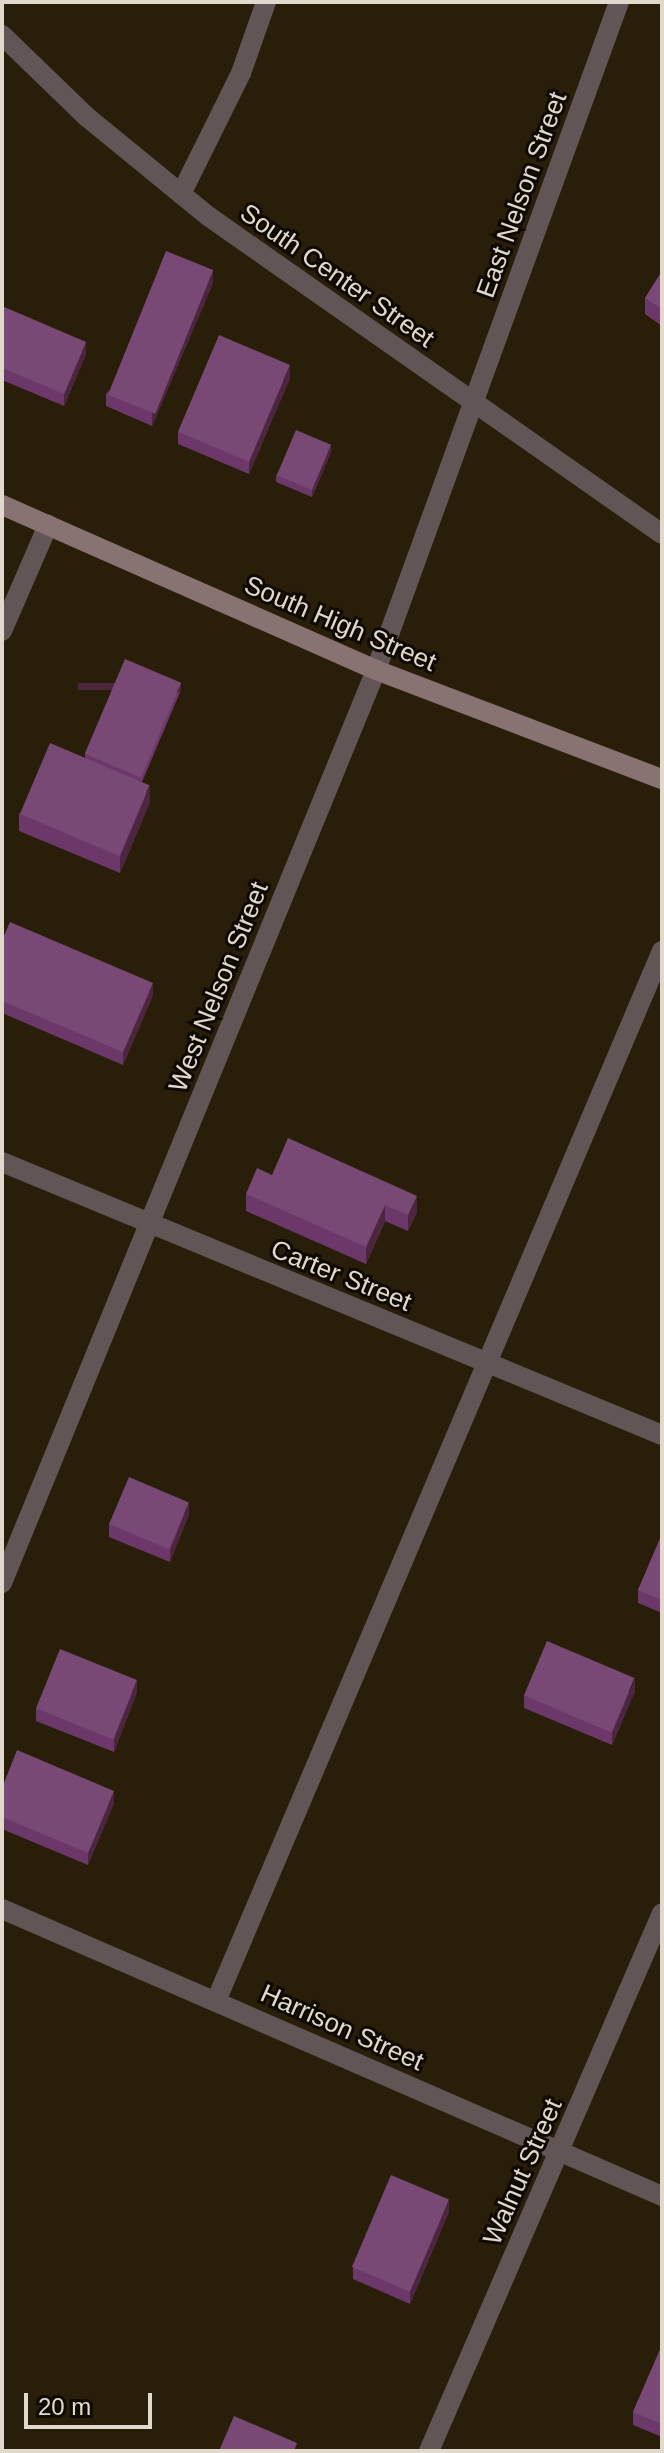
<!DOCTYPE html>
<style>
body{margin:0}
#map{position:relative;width:664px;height:2453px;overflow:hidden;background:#291e09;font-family:Helvetica,sans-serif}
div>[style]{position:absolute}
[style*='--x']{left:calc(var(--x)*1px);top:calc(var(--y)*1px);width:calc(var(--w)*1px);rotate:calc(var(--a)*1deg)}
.service>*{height:20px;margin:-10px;padding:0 10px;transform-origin:10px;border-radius:10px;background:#625555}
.minor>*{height:20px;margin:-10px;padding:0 10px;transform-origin:10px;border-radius:10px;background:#625555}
.secondary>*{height:20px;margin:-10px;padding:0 10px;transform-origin:10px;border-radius:10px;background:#887373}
.wall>*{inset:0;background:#6c3869}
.shaded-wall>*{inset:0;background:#4c263e;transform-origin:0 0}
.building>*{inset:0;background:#784974;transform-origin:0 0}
span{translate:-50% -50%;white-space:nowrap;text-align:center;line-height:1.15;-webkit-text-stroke:6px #0e0903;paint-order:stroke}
.street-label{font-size:26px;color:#e1d9cc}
.frame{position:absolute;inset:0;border:4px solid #e1d9cc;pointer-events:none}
.scale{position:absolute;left:24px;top:2393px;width:128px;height:36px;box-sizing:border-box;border:4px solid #e1d9cc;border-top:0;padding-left:10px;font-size:24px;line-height:28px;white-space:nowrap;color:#e1d9cc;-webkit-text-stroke:6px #0e0903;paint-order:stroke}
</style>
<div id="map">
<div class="service">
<i style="--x:181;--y:194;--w:135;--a:-63.6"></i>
<i style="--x:241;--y:73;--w:75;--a:-70.6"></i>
<i style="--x:216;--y:2001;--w:1141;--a:-66.99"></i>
</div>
<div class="minor">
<i style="--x:2;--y:35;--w:118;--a:44"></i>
<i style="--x:87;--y:117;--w:156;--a:39.3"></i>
<i style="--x:208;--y:216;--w:554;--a:35.01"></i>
<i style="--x:2;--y:631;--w:116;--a:-66.5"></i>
<i style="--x:2;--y:1162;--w:714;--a:22.47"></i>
<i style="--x:2;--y:1583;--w:987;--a:-67.72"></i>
<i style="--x:376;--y:670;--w:711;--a:-70.01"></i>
<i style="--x:2;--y:1909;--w:720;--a:23.5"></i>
<i style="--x:429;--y:2451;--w:586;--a:-66.58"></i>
</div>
<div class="secondary">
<i style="--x:2;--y:505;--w:409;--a:23.8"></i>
<i style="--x:376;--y:670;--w:306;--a:20.9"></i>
</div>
<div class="wall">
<i style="clip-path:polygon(662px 271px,662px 326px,645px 314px,645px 298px)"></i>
<i style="clip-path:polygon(213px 283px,152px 426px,106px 406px,106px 394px)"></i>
<i style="clip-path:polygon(2px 306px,86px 354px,64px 406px,2px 380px)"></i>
<i style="clip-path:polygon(290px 378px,249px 474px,178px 444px,178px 432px)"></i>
<i style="clip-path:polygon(331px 452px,312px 497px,276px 482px,276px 475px)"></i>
<i style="clip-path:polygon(181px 690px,142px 782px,150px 802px,120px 873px,19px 831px,19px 814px,85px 758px,85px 754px)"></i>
<i style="clip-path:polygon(2px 940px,153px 995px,123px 1065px,2px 1013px)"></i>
<i style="clip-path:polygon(272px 1175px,417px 1212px,408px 1231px,385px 1221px,366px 1264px,246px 1211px,246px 1194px)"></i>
<i style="clip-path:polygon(189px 1514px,170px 1562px,109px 1537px,109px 1524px)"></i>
<i style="clip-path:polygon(662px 1534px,662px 1613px,638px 1603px,638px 1590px)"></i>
<i style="clip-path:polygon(635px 1691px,612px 1745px,524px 1708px,524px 1695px)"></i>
<i style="clip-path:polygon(137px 1692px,114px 1752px,36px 1721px,36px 1708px)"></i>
<i style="clip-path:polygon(2px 1788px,114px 1803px,88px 1865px,2px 1829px)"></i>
<i style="clip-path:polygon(449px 2212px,410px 2304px,353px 2279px,353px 2267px)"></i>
<i style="clip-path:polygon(662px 2345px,662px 2437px,633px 2425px,633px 2412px)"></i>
</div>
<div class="shaded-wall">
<i style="clip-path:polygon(213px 270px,213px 283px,152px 426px,152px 414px)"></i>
<i style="clip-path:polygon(86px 342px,86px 354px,64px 406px,64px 394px)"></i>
<i style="clip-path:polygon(290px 365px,290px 378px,249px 474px,249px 462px)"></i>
<i style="clip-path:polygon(331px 445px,331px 452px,312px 497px,312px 490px)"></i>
<i style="left:181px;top:683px;width:7px;height:103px;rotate:90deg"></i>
<i style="clip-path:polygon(150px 785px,150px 802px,120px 873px,120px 857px)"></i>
<i style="clip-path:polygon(153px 983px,153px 995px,123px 1065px,123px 1052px)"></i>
<i style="clip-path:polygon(417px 1196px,417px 1212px,408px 1231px,408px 1215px)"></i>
<i style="clip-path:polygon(385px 1205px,385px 1221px,366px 1264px,366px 1247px)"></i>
<i style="clip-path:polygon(189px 1502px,189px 1514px,170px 1562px,170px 1550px)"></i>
<i style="clip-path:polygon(635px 1678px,635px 1691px,612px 1745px,612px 1733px)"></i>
<i style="clip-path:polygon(137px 1680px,137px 1692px,114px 1752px,114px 1739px)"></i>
<i style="clip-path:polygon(114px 1791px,114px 1803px,88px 1865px,88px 1853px)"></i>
<i style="clip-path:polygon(449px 2200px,449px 2212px,410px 2304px,410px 2291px)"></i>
</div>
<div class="building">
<i style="left:166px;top:251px;width:51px;height:155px;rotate:22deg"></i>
<i style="clip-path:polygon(662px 271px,662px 309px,645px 298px)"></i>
<i style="clip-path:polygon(2px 306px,86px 342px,64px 394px,2px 368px)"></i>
<i style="left:219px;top:335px;width:77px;height:105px;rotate:23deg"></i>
<i style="left:296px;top:430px;width:38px;height:49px;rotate:23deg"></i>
<i style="left:125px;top:659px;width:61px;height:103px;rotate:23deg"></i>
<i style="left:50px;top:743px;width:108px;height:77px;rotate:23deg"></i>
<i style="clip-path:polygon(10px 922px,153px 983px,123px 1052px,2px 1001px,2px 940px)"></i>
<i style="clip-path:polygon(288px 1138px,417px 1196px,408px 1215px,385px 1205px,366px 1247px,246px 1194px,257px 1168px,272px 1175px)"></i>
<i style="left:129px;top:1477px;width:65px;height:51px;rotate:23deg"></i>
<i style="clip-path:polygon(662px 1534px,662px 1600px,638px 1590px)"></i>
<i style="left:547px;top:1641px;width:95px;height:59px;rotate:23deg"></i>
<i style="left:60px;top:1649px;width:83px;height:64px;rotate:22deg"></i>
<i style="clip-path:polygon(17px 1750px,114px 1791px,88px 1853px,2px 1817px,2px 1788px)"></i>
<i style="left:391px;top:2175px;width:63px;height:100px;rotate:23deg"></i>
<i style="clip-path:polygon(662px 2345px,662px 2424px,633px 2412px)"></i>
<i style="clip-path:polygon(234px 2416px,297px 2443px,294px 2451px,219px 2451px)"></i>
</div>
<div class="street-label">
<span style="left:522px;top:195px;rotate:-70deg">East Nelson Street</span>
<span style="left:337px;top:276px;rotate:35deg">South Center Street</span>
<span style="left:340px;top:624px;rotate:23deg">South High Street</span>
<span style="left:219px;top:987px;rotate:-68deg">West Nelson Street</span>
<span style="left:341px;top:1276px;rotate:22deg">Carter Street</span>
<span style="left:342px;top:2028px;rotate:24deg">Harrison Street</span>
<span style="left:523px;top:2172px;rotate:-66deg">Walnut Street</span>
</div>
<div class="frame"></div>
<div class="scale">20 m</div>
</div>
